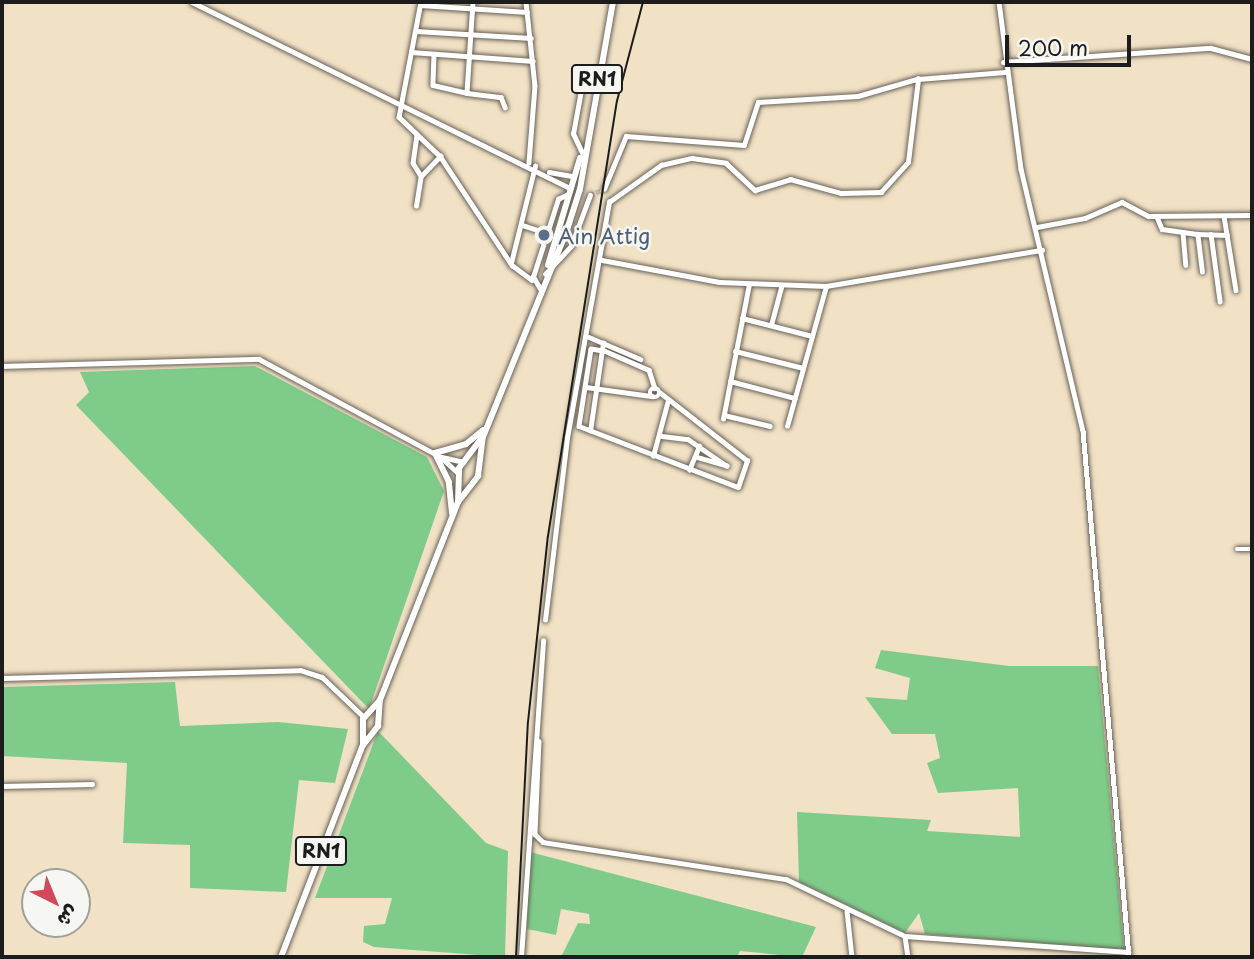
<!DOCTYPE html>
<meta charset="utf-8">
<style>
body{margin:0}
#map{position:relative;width:1254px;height:959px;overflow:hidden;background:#f1e1c5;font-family:"Playpen Sans","Playpen Sans Arabic",sans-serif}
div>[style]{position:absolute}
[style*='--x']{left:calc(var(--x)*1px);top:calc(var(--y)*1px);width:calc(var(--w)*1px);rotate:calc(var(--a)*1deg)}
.green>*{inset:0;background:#7fcc8a}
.minor-tunnel>*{height:4.5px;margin-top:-2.25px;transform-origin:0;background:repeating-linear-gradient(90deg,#c6baa3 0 4.5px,transparent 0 6.5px)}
.roads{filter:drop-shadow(0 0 2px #676157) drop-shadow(0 0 2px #676157)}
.minor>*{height:4.5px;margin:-2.25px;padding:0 2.25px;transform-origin:2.25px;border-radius:2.25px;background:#fff}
.minor>.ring{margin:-2.25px;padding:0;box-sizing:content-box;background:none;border:4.5px solid #fff;border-radius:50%}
.major>*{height:6px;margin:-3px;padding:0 3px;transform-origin:3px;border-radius:3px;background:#fff}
.rail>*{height:2px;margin:-1px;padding:0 1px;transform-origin:1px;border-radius:1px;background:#1c1c1c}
.dots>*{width:19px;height:19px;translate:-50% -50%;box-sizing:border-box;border:4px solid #f6f6f2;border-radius:50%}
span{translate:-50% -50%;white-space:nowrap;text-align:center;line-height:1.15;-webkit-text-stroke:5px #f6f6f2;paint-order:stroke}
.shield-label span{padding:2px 5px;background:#f6f6f2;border:2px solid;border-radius:5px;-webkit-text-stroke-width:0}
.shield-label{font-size:19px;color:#1c1c1c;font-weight:700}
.service-label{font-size:21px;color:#4e5e75}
.left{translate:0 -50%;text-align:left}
.frame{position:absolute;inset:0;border:4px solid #1c1c1c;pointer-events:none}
.north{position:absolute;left:21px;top:868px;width:70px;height:70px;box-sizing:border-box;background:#f6f6f2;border:2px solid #9f9f9c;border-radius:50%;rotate:137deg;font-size:19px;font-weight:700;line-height:28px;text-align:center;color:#1c1c1c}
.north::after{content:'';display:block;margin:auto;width:24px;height:32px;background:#d1495b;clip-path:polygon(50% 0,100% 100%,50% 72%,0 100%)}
.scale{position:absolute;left:1005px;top:35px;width:126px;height:32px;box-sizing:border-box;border:4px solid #1c1c1c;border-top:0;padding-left:9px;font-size:21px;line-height:24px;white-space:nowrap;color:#1c1c1c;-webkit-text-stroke:5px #f6f6f2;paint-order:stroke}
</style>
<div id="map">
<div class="green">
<i style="clip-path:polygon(255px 366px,427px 457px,444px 491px,369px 709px,76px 405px,89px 392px,80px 372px)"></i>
<i style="clip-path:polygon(881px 650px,1009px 666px,1098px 666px,1124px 950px,925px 934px,919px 913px,905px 933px,799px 882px,797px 812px,931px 820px,927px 831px,1020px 837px,1018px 788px,938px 793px,927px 763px,940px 758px,935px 734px,892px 734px,865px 697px,907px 700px,910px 678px,875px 668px)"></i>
<i style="clip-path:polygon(175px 682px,180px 726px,278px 722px,348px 729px,335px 783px,299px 780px,286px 892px,190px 888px,190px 845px,123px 843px,127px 763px,2px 756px,2px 687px)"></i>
<i style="clip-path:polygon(378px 731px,486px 843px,508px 851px,505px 957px,374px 947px,363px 942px,364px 926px,385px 924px,392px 898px,315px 898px)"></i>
<i style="clip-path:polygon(530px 852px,816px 927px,802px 957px,740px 951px,737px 957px,561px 957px,578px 923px,590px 924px,589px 914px,561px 909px,556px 935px,527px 929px)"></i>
</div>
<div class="minor-tunnel">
<i style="--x:590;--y:195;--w:15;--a:-23"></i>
</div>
<div class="roads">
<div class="minor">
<i style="--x:192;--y:2;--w:419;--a:26.2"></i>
<i style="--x:421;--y:2;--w:117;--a:100.8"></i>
<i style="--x:399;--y:117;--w:57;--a:43.6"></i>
<i style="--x:440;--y:156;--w:131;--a:56.6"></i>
<i style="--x:512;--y:265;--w:25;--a:37"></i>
<i style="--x:473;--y:2;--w:91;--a:93.8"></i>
<i style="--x:467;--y:93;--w:34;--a:7"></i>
<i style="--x:501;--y:97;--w:11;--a:68"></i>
<i style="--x:526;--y:2;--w:84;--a:83.9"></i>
<i style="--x:535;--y:86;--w:77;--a:94.5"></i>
<i style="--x:999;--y:2;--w:168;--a:82.5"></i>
<i style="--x:1021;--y:169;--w:269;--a:76.7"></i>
<i style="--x:1083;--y:431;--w:528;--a:85"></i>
<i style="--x:420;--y:5;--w:107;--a:3.7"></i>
<i style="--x:416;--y:31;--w:115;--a:3.5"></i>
<i style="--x:411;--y:52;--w:122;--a:4.2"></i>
<i style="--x:434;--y:54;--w:31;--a:92"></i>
<i style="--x:433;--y:85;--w:35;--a:13"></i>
<i style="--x:1003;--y:62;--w:208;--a:-3.9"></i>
<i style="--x:1211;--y:48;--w:42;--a:15"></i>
<i style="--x:417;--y:135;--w:28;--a:98"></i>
<i style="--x:413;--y:163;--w:15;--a:58"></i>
<i style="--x:582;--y:153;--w:21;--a:-115"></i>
<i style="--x:573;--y:134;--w:50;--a:-79.6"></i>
<i style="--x:582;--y:85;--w:18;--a:-29"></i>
<i style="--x:549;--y:172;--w:23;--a:10"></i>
<i style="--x:604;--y:189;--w:57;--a:-67.5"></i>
<i style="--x:626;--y:136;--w:118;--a:4.4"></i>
<i style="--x:744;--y:145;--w:45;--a:-72"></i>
<i style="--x:758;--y:102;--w:100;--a:-3.4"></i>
<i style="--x:858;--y:96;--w:61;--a:-16.1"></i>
<i style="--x:416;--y:206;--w:30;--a:-81"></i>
<i style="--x:421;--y:176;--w:28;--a:-46"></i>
<i style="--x:1224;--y:216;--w:75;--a:80.8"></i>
<i style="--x:1157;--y:217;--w:13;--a:67"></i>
<i style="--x:1162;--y:229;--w:35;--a:8"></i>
<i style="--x:522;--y:225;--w:26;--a:18"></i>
<i style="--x:1037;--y:227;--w:49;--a:-10.6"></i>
<i style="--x:1085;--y:218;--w:40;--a:-23.4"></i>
<i style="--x:1122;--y:202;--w:30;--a:28"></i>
<i style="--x:1148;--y:216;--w:104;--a:-0.6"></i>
<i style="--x:1183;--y:233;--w:32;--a:85"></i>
<i style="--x:1211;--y:234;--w:68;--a:82.3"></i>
<i style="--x:602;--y:260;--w:119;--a:10.6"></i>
<i style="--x:719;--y:282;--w:107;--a:2.1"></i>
<i style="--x:826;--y:286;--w:219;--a:-9.5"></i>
<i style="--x:511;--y:263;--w:100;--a:-76.1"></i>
<i style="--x:1202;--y:272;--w:38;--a:-97"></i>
<i style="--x:1197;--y:234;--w:30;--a:2"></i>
<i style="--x:545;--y:274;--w:38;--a:-47"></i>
<i style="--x:571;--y:246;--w:54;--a:-69.6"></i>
<i style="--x:540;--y:289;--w:14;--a:-120"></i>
<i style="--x:533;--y:277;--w:82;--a:-72.2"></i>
<i style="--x:558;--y:199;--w:9;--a:-27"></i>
<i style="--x:742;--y:318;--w:72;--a:14.4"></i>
<i style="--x:771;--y:325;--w:39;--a:-75"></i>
<i style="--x:589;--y:337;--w:56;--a:23.3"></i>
<i style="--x:603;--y:350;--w:50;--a:23.5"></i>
<i style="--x:649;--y:370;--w:19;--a:72"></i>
<i style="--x:603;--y:351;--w:12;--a:-171"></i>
<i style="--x:591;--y:349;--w:78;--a:98.9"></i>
<i style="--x:579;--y:426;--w:170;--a:21"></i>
<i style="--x:738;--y:487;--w:28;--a:-71"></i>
<i style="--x:747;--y:461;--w:110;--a:-142"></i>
<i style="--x:735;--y:351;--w:70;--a:14"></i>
<i style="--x:2;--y:366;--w:257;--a:-1.6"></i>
<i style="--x:259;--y:359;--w:207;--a:28.3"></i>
<i style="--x:441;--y:457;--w:23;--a:43"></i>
<i style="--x:730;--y:381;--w:67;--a:14.7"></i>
<i style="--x:586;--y:387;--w:67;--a:7.8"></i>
<i class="ring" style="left:650.5px;top:388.5px;width:4.5px;height:4.5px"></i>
<i style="--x:724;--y:415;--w:47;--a:13.4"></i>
<i style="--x:723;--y:419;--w:137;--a:-79.1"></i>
<i style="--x:787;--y:426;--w:145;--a:-74.4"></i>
<i style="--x:590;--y:431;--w:89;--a:-81.6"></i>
<i style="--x:662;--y:436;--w:26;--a:7"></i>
<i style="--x:688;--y:439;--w:47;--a:34.7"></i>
<i style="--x:727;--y:466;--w:32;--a:-164"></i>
<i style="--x:653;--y:456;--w:58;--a:-75"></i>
<i style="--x:442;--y:457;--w:22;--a:13"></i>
<i style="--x:689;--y:470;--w:26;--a:-67"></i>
<i style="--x:1237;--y:549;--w:15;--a:0"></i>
<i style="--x:545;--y:620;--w:183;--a:-83.1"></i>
<i style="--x:567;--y:438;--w:240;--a:-79.9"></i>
<i style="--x:609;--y:202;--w:64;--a:-35.4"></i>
<i style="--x:661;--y:165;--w:32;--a:-13"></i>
<i style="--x:692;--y:158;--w:34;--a:8"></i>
<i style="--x:726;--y:163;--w:40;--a:43"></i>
<i style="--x:755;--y:190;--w:37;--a:-17"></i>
<i style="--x:790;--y:179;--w:53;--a:15.4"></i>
<i style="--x:841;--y:193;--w:40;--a:-1.4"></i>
<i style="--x:881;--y:192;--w:40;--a:-48"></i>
<i style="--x:908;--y:162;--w:84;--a:-83.1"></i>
<i style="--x:918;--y:79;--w:87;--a:-4.6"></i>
<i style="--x:2;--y:678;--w:298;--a:-1.5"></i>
<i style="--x:300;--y:670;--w:23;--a:18"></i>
<i style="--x:322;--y:677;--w:58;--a:43.6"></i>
<i style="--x:539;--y:741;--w:93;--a:92.5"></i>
<i style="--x:535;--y:834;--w:11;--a:45"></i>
<i style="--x:543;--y:842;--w:246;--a:8.7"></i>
<i style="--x:786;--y:879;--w:132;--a:25.6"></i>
<i style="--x:905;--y:936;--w:224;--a:4.1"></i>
<i style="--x:2;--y:786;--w:90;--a:-1.3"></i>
<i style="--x:847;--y:911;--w:46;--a:83.8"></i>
<i style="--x:905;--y:936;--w:21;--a:82"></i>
<i style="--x:521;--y:957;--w:317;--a:-86"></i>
</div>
<div class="major">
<i style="--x:548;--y:265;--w:112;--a:-73.3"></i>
<i style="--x:458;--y:502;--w:34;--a:-88"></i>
<i style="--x:459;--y:468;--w:36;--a:-53"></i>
<i style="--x:452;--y:513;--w:31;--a:-96"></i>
<i style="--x:449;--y:482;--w:32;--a:-116"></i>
<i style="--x:435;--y:453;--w:32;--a:-16"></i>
<i style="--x:466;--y:444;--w:22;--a:-39"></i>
<i style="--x:364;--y:744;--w:23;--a:-52"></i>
<i style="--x:378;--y:726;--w:26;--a:-86"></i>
<i style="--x:281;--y:957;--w:227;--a:-68.9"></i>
<i style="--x:363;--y:745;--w:26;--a:-90"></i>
<i style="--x:363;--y:719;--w:25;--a:-48"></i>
<i style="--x:380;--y:700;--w:213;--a:-68.5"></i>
<i style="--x:458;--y:502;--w:33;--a:-52"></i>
<i style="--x:478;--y:476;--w:39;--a:-83"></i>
<i style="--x:483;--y:437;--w:220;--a:-67.9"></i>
<i style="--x:566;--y:233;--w:46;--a:-72.3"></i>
<i style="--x:580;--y:189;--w:190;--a:-80"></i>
</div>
</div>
<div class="rail">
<i style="--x:516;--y:957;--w:235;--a:-87.1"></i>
<i style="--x:528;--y:722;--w:187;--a:-83.9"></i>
<i style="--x:548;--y:536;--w:440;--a:-81"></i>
<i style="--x:617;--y:101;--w:102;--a:-75.3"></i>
</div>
<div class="dots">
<i style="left:544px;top:235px;background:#5c6f8a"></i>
</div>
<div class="shield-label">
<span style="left:597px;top:79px">RN1</span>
<span style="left:321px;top:851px">RN1</span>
</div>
<div class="service-label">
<span class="left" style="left:558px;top:235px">Ain Attig</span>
</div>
<div class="frame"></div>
<div class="north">ش</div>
<div class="scale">200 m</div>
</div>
